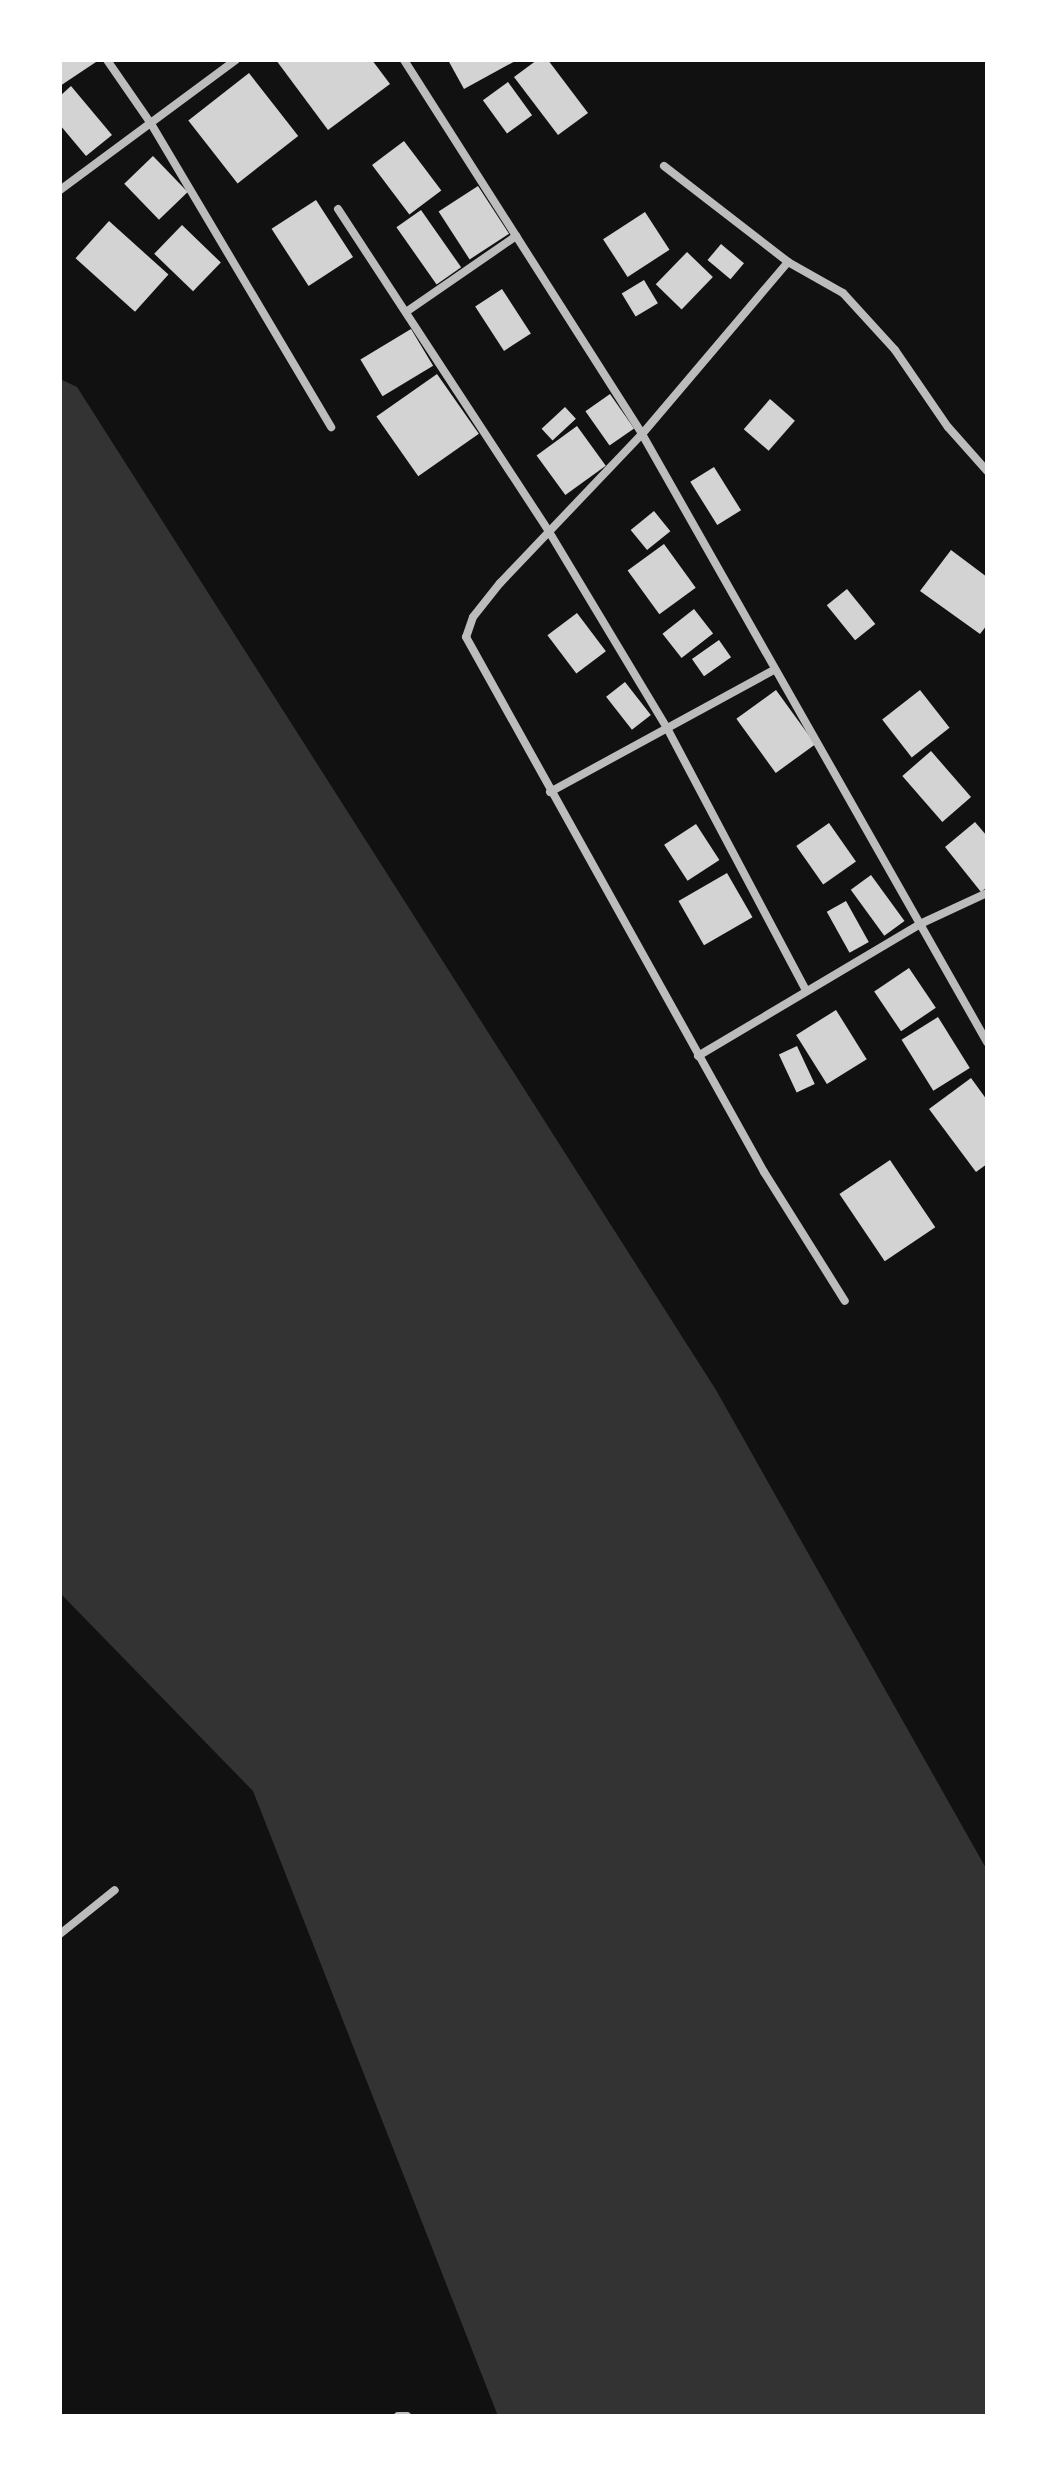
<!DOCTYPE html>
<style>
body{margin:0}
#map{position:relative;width:1047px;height:2476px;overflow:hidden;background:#111;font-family:"Open Sans",sans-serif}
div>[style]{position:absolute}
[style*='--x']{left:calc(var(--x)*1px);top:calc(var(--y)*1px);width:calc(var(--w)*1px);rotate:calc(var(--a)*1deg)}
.water>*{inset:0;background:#333}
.building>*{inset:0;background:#d3d3d3;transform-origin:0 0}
.minor>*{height:8px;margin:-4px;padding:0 4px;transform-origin:4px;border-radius:4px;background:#bcbcbc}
span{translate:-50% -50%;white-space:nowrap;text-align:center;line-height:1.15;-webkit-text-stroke:6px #fff;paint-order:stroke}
.frame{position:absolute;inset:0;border:62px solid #fff;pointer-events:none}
</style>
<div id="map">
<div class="water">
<i style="clip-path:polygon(60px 379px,77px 387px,716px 1390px,987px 1870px,987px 2416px,498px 2416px,253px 1791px,60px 1593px)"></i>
</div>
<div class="building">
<i style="clip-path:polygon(60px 60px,99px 60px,60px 86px)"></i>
<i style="clip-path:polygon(276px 60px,372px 60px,390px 84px,328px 130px)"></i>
<i style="clip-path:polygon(448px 60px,517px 60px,464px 89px)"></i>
<i style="clip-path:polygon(537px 60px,548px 60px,588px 113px,558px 135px,514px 77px)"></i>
<i style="left:249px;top:73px;width:80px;height:77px;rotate:52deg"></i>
<i style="left:508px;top:82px;width:41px;height:31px;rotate:54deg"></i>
<i style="clip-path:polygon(71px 86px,112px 135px,86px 156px,60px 125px,60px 96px)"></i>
<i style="left:404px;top:141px;width:62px;height:40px;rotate:53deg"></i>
<i style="left:153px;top:156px;width:50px;height:40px;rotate:46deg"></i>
<i style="left:478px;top:186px;width:57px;height:47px;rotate:57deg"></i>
<i style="left:316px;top:200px;width:68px;height:53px;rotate:57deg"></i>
<i style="left:421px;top:210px;width:70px;height:30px;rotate:55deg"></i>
<i style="left:645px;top:212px;width:45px;height:50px;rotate:57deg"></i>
<i style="left:109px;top:221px;width:80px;height:50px;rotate:42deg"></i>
<i style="left:182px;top:225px;width:54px;height:40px;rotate:44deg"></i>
<i style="left:721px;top:244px;width:30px;height:21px;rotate:40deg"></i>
<i style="left:687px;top:252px;width:36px;height:45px;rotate:44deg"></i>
<i style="left:644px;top:280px;width:27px;height:26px;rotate:59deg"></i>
<i style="left:502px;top:289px;width:53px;height:32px;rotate:57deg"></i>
<i style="left:411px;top:329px;width:43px;height:59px;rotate:59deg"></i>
<i style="left:437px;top:374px;width:73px;height:74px;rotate:55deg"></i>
<i style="left:610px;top:394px;width:42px;height:30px;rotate:55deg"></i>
<i style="left:770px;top:399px;width:33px;height:40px;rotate:41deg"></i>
<i style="left:565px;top:407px;width:16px;height:32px;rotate:47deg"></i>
<i style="left:577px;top:426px;width:49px;height:50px;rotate:54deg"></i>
<i style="left:714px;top:467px;width:51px;height:28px;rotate:58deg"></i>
<i style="left:654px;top:511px;width:26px;height:30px;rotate:51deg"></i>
<i style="left:664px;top:544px;width:54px;height:45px;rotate:54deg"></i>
<i style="clip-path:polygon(951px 550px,987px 577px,987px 625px,980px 634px,920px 591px)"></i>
<i style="left:847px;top:589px;width:45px;height:26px;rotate:51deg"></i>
<i style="left:694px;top:609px;width:31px;height:40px;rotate:52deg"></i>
<i style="left:577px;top:613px;width:48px;height:37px;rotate:53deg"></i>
<i style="left:719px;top:640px;width:21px;height:33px;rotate:55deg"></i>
<i style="left:625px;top:682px;width:42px;height:24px;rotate:52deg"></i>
<i style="left:776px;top:690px;width:67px;height:49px;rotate:54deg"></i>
<i style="left:920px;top:690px;width:48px;height:48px;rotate:52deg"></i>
<i style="left:931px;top:751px;width:61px;height:38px;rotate:49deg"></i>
<i style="clip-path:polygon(975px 822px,987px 836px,987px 887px,981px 892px,945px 847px)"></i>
<i style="left:829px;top:823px;width:47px;height:40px;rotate:55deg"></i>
<i style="left:696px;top:824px;width:43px;height:38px;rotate:57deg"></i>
<i style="left:727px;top:873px;width:51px;height:56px;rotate:60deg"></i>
<i style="left:871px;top:875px;width:57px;height:25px;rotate:54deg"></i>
<i style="left:846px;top:901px;width:47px;height:22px;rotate:61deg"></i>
<i style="left:909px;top:968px;width:48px;height:42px;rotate:56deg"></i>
<i style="left:836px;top:1010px;width:58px;height:47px;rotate:58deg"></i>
<i style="left:938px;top:1017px;width:60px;height:43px;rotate:58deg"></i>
<i style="left:797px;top:1046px;width:42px;height:20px;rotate:65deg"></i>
<i style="clip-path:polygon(971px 1078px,987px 1100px,987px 1164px,976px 1172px,929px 1109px)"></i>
<i style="left:890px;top:1160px;width:81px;height:61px;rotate:56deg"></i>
</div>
<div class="minor">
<i style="--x:107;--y:60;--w:75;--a:55.3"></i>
<i style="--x:150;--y:122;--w:355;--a:59.3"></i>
<i style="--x:404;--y:60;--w:443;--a:57.5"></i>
<i style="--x:642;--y:434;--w:699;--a:60.43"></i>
<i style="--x:664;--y:166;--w:157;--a:37.7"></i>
<i style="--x:788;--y:262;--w:226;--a:130.3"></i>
<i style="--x:642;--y:434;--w:206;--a:133.6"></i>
<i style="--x:500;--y:583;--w:43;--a:128.5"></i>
<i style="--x:473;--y:617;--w:21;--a:109"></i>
<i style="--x:466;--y:637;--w:612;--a:60.88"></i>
<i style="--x:764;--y:1172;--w:152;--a:57.9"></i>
<i style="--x:60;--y:190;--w:219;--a:-36.5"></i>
<i style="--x:338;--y:209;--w:384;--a:56.8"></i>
<i style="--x:548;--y:530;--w:231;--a:59"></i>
<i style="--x:667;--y:728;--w:297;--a:62.1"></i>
<i style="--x:788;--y:262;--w:63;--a:29.4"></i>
<i style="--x:843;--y:293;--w:77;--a:47.6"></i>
<i style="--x:895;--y:350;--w:93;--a:55.5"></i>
<i style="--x:948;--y:427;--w:59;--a:48.4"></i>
<i style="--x:406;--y:312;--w:134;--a:-34.6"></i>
<i style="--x:550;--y:792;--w:255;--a:-28.6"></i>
<i style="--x:698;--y:1056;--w:258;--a:-30.7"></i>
<i style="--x:920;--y:924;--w:74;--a:-24.8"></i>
<i style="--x:60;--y:1934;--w:70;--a:-38.7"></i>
<i style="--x:398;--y:2416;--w:9;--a:0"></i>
</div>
<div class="frame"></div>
</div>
